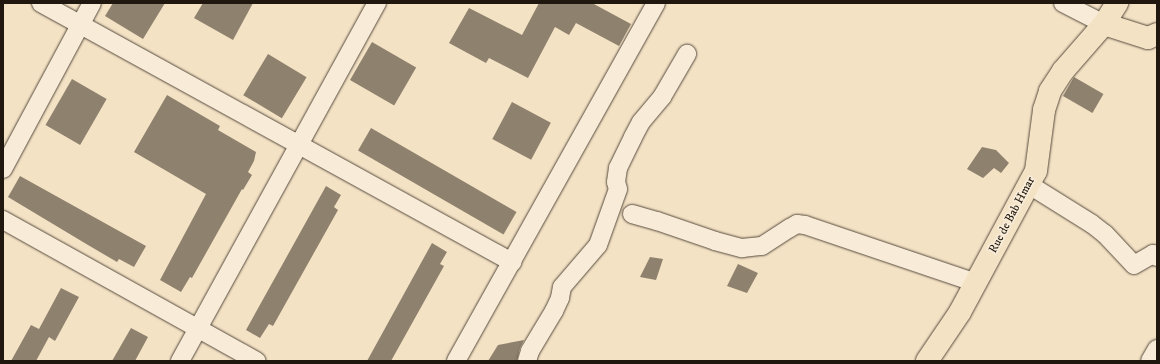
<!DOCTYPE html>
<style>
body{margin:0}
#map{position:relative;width:1160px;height:364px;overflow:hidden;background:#f4e2c5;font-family:"IM FELL DW Pica",serif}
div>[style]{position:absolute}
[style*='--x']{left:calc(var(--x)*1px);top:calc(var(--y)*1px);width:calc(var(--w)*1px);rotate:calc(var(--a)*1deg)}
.building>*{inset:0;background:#8e816d;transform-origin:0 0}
.roads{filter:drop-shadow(0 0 1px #554a3c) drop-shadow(0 0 1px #554a3c)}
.minor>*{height:18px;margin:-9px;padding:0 9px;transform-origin:9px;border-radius:9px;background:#f8ecd9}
.major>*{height:22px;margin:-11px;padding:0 11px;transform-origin:11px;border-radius:11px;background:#f4e2c5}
span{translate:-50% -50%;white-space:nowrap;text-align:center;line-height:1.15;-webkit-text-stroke:3.5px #f8ecd9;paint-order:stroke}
.street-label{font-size:12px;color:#20180e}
.frame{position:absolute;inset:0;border:4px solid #20180e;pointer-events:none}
</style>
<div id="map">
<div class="building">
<i style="clip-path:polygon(113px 3px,165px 3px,143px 39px,105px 16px)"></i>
<i style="clip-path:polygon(203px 3px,253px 3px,233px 40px,194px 18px)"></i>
<i style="clip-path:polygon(539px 3px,592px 3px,631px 24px,619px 46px,576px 23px,569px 35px,555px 27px,528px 78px,489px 58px,486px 63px,449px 43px,469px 8px,522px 35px)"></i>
<i style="left:372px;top:42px;width:51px;height:44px;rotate:30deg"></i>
<i style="left:268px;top:54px;width:45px;height:48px;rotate:31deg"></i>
<i style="left:1074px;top:77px;width:34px;height:22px;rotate:30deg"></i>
<i style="left:72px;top:79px;width:40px;height:53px;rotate:30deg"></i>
<i style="clip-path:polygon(167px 95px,220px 126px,218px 130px,256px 152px,254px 161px,248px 172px,252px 175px,243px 190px,242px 189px,192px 278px,190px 277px,181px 292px,160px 280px,206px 194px,134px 152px)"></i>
<i style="left:512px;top:102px;width:44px;height:42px;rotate:28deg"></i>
<i style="left:371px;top:128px;width:168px;height:26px;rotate:30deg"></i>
<i style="clip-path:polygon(982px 147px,996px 150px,1009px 163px,1001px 173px,994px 168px,983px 178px,967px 169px)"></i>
<i style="clip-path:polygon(20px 176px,146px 246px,134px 267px,119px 259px,117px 262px,88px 245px,8px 197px)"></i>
<i style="clip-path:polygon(326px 186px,341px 195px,334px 207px,338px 210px,273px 326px,269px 324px,260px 338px,246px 330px)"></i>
<i style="clip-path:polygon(432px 243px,447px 252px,440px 264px,444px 266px,391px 361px,367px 361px)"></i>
<i style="clip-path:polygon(650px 257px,663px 259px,656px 280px,640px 277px)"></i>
<i style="clip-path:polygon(738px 264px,758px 273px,747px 293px,727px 286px)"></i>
<i style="clip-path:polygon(61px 288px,79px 297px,55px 341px,49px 337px,36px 361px,11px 361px,31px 325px,39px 329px)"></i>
<i style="clip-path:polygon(131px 328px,148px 337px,135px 361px,112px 361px)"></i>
<i style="clip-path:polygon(524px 340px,520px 348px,517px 361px,488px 361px,498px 345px)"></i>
</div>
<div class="roads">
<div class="minor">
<i style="--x:41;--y:3;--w:538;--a:28.81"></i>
<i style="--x:1063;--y:3;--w:46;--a:27.1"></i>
<i style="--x:3;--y:169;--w:188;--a:-61.8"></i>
<i style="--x:1028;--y:184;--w:75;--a:32"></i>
<i style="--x:1092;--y:224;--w:16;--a:38"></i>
<i style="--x:1105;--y:234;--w:42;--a:46.9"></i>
<i style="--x:1134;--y:265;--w:22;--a:-30"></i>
<i style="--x:1153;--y:254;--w:5;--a:37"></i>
<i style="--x:632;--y:214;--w:26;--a:16"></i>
<i style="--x:657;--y:221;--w:61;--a:19"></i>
<i style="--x:715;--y:241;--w:28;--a:15"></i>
<i style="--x:742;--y:248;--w:20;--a:-6"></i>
<i style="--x:762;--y:246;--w:33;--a:-33"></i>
<i style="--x:790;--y:228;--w:8;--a:-30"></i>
<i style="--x:797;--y:224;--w:8;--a:7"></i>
<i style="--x:805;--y:225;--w:181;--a:18.7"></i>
<i style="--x:3;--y:220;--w:290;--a:29.1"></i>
<i style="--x:180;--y:361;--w:409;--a:-61.2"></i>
<i style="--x:456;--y:361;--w:410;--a:-60.8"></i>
<i style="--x:527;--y:361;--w:10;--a:-73"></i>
<i style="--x:530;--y:351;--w:47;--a:-59"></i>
<i style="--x:554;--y:311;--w:14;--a:-65"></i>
<i style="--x:560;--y:298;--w:11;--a:-80"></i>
<i style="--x:562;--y:287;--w:55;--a:-49.4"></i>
<i style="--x:598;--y:245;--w:59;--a:-70.3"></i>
<i style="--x:618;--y:189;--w:7;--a:-106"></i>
<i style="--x:616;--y:182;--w:14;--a:-82"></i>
<i style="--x:618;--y:168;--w:34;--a:-64"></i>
<i style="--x:633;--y:137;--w:17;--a:-62"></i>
<i style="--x:641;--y:122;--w:33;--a:-50"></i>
<i style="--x:662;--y:97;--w:50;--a:-59.8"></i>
<i style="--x:1150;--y:361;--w:14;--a:-60"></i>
</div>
<div class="major">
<i style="--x:1104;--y:24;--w:46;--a:17.7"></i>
<i style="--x:1148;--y:38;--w:10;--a:-24"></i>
<i style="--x:927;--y:361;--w:59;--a:-56"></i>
<i style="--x:960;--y:312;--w:160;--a:-61.7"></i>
<i style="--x:1036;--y:171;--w:62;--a:-82.5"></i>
<i style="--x:1044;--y:110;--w:20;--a:-72"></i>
<i style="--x:1050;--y:91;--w:24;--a:-57"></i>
<i style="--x:1063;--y:71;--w:62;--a:-48.9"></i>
<i style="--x:1104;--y:24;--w:25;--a:-58"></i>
</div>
</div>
<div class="street-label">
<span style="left:1012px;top:215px;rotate:-62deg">Rue de Bab Hmar</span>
</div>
<div class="frame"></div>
</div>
